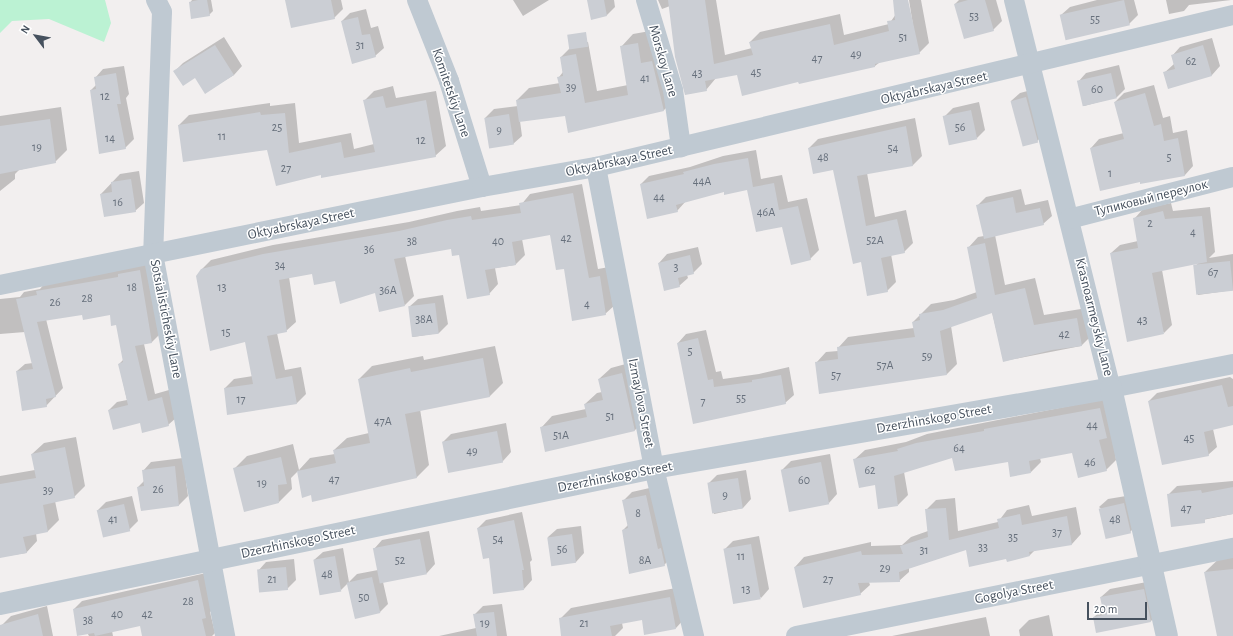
<!DOCTYPE html>
<meta charset="utf-8">
<style>
body{margin:0}
#map{position:relative;width:1233px;height:636px;overflow:hidden;background:#f2efef;font-family:"Alegreya Sans",sans-serif}
div>[style]{position:absolute}
[style*='--x']{left:calc(var(--x)*1px);top:calc(var(--y)*1px);width:calc(var(--w)*1px);rotate:calc(var(--a)*1deg)}
.green>*{inset:0;background:#bbf2d3}
.shadow>*{inset:0;background:#0003}
.building>*{inset:0;background:#cbced4;transform-origin:0 0}
.minor>*{height:20px;margin:-10px;padding:0 10px;transform-origin:10px;border-radius:10px;background:#bfc9d2}
.tertiary>*{height:22px;margin:-11px;padding:0 11px;transform-origin:11px;border-radius:11px;background:#bfc9d2}
span{translate:-50% -50%;white-space:nowrap;text-align:center;line-height:1.15;-webkit-text-stroke:3px #fff;paint-order:stroke}
.number-label{font-size:12px;color:#67707c}
.number-label span{-webkit-text-stroke-width:0}
.street-label{font-size:14px;color:#46515e}
.north{position:absolute;left:16px;top:16px;width:40px;height:40px;-webkit-text-stroke:3px #fff;paint-order:stroke;rotate:302deg;font-size:11px;font-weight:700;line-height:16px;text-align:center;color:#46515e}
.north::after{content:'';display:block;margin:auto;width:14px;height:18px;background:#46515e;clip-path:polygon(50% 0,100% 100%,50% 72%,0 100%)}
.scale{position:absolute;left:1087px;top:602px;width:60px;height:18px;box-sizing:border-box;border:2px solid #46515e;border-top:0;padding-left:5px;font-size:12px;line-height:14px;white-space:nowrap;color:#46515e;-webkit-text-stroke:3px #fff;paint-order:stroke}
</style>
<div id="map">
<div class="green">
<i style="clip-path:polygon(0 0,105px 0,111px 23px,104px 42px,49px 19px,12px 21px,0 33px)"></i>
</div>
<div class="shadow">
<i style="clip-path:polygon(192px 0,211px 0,213px 11px,209px 15px,190px 3px)"></i>
<i style="clip-path:polygon(287px 0,341px 0,343px 9px,334px 18px)"></i>
<i style="clip-path:polygon(513px 0,549px 0,523px 16px)"></i>
<i style="clip-path:polygon(588px 0,614px 0,615px 7px,607px 15px,592px 18px)"></i>
<i style="clip-path:polygon(658px 0,716px 0,725px 55px,752px 48px,750px 42px,760px 32px,840px 14px,844px 35px,889px 24px,896px 14px,894px 0,907px 0,916px 44px,909px 0,921px 0,929px 43px,919px 53px,880px 62px,875px 66px,799px 80px,737px 74px,716px 78px,706px 90px,670px 6px,662px 9px)"></i>
<i style="clip-path:polygon(959px 0,996px 0,1002px 21px,993px 30px,955px 4px)"></i>
<i style="clip-path:polygon(1097px 0,1134px 0,1138px 15px,1129px 24px,1061px 15px,1070px 7px)"></i>
<i style="clip-path:polygon(1166px 0,1231px 0,1189px 5px,1184px 11px,1169px 14px)"></i>
<i style="clip-path:polygon(366px 9px,371px 28px,378px 26px,384px 48px,375px 56px,342px 21px,350px 13px)"></i>
<i style="clip-path:polygon(650px 31px,676px 98px,664px 110px,569px 131px,566px 115px,520px 121px,522px 136px,513px 144px,485px 118px,494px 109px,518px 106px,517px 100px,529px 88px,560px 83px,559px 77px,563px 72px,561px 57px,573px 45px,588px 42px,597px 91px,628px 85px,621px 47px,633px 34px)"></i>
<i style="clip-path:polygon(224px 37px,242px 66px,234px 75px,205px 92px,196px 77px,175px 71px,183px 63px)"></i>
<i style="clip-path:polygon(1212px 38px,1220px 66px,1212px 75px,1169px 88px,1164px 73px,1174px 64px,1172px 56px,1180px 47px)"></i>
<i style="clip-path:polygon(1119px 65px,1125px 89px,1117px 97px,1084px 106px,1078px 82px,1086px 73px)"></i>
<i style="clip-path:polygon(124px 66px,129px 94px,126px 98px,134px 139px,125px 148px,91px 90px,96px 85px,95px 78px,103px 69px)"></i>
<i style="clip-path:polygon(1154px 85px,1163px 118px,1170px 116px,1173px 133px,1187px 130px,1193px 166px,1185px 175px,1141px 180px,1091px 148px,1099px 139px,1124px 133px,1115px 102px,1124px 93px)"></i>
<i style="clip-path:polygon(393px 86px,396px 98px,436px 91px,446px 146px,435px 156px,322px 174px,268px 148px,179px 125px,189px 115px,270px 103px,270px 106px,295px 103px,299px 143px,351px 133px,354px 149px,374px 144px,364px 101px,374px 91px)"></i>
<i style="clip-path:polygon(1035px 89px,1046px 133px,1037px 141px,1011px 101px,1020px 93px)"></i>
<i style="clip-path:polygon(979px 102px,985px 130px,977px 138px,944px 117px,953px 108px)"></i>
<i style="clip-path:polygon(61px 107px,67px 150px,55px 162px,19px 170px,15px 174px,15px 179px,0 191px,0 116px)"></i>
<i style="clip-path:polygon(915px 118px,922px 156px,913px 165px,867px 173px,875px 217px,906px 210px,913px 243px,904px 252px,891px 254px,896px 282px,887px 291px,862px 261px,834px 168px,809px 148px,818px 139px)"></i>
<i style="clip-path:polygon(756px 150px,761px 179px,782px 175px,788px 202px,807px 198px,819px 250px,810px 259px,783px 226px,748px 189px,725px 191px,686px 201px,677px 211px,641px 184px,649px 176px,690px 167px,723px 156px)"></i>
<i style="clip-path:polygon(139px 171px,144px 203px,135px 211px,101px 194px,120px 174px)"></i>
<i style="clip-path:polygon(582px 184px,598px 269px,609px 267px,615px 305px,605px 314px,564px 268px,550px 234px,522px 239px,525px 255px,515px 265px,495px 268px,498px 284px,489px 294px,460px 254px,452px 247px,405px 256px,414px 296px,405px 305px,375px 291px,313px 273px,289px 277px,296px 322px,286px 331px,277px 333px,285px 370px,301px 367px,306px 394px,297px 403px,225px 388px,234px 379px,253px 376px,246px 341px,202px 269px,211px 260px,273px 245px,409px 222px,457px 211px,480px 207px,481px 211px,521px 205px,530px 194px)"></i>
<i style="clip-path:polygon(1021px 189px,1025px 205px,1048px 200px,1052px 216px,1043px 224px,995px 235px,1005px 285px,1035px 278px,1044px 315px,1087px 308px,1092px 335px,1081px 346px,1004px 361px,992px 312px,951px 326px,957px 364px,947px 374px,816px 363px,826px 352px,838px 351px,838px 348px,848px 337px,914px 328px,913px 322px,931px 304px,954px 300px,977px 292px,968px 248px,978px 237px,984px 236px,978px 205px,986px 197px)"></i>
<i style="clip-path:polygon(1171px 203px,1173px 211px,1210px 207px,1215px 252px,1209px 258px,1233px 254px,1233px 290px,1198px 295px,1194px 268px,1199px 262px,1162px 270px,1172px 325px,1164px 333px,1111px 253px,1120px 245px,1138px 241px,1135px 218px,1143px 209px)"></i>
<i style="clip-path:polygon(698px 247px,702px 264px,693px 273px,687px 275px,688px 278px,679px 286px,659px 263px,667px 254px)"></i>
<i style="clip-path:polygon(148px 263px,160px 334px,152px 342px,144px 344px,155px 394px,169px 390px,176px 418px,168px 425px,141px 422px,109px 410px,117px 402px,127px 400px,119px 364px,124px 359px,117px 324px,110px 314px,83px 314px,46px 319px,63px 388px,46px 406px,17px 371px,25px 364px,33px 363px,25px 332px,0 334px,0 299px,20px 297px,24px 292px,40px 289px,45px 283px)"></i>
<i style="clip-path:polygon(443px 295px,448px 324px,439px 333px,413px 337px,409px 307px,418px 299px)"></i>
<i style="clip-path:polygon(706px 330px,716px 372px,721px 371px,723px 379px,759px 374px,789px 367px,794px 395px,785px 403px,694px 423px,678px 343px,686px 334px)"></i>
<i style="clip-path:polygon(495px 346px,503px 383px,490px 396px,420px 409px,429px 465px,417px 477px,312px 494px,298px 471px,291px 478px,292px 489px,279px 502px,235px 468px,247px 456px,293px 444px,299px 470px,310px 458px,335px 454px,334px 450px,347px 438px,369px 433px,359px 379px,372px 366px,423px 356px,424px 360px)"></i>
<i style="clip-path:polygon(633px 362px,646px 419px,635px 430px,541px 428px,552px 416px,586px 409px,585px 404px,597px 393px,602px 392px,599px 379px,611px 368px)"></i>
<i style="clip-path:polygon(1230px 377px,1233px 379px,1233px 424px,1213px 429px,1217px 447px,1208px 455px,1149px 401px,1157px 393px)"></i>
<i style="clip-path:polygon(1110px 398px,1116px 460px,1106px 470px,1073px 452px,1040px 458px,1041px 462px,1031px 472px,1008px 460px,953px 456px,904px 472px,908px 495px,898px 505px,854px 460px,865px 450px,906px 442px,927px 434px)"></i>
<i style="clip-path:polygon(506px 423px,511px 452px,503px 461px,443px 442px,451px 434px)"></i>
<i style="clip-path:polygon(76px 437px,85px 486px,74px 497px,55px 501px,59px 520px,48px 531px,36px 533px,37px 541px,26px 553px,0 557px,0 476px,35px 470px,32px 454px,44px 443px)"></i>
<i style="clip-path:polygon(830px 454px,837px 494px,829px 503px,782px 470px,791px 461px)"></i>
<i style="clip-path:polygon(183px 458px,188px 496px,179px 505px,141px 509px,138px 487px,144px 481px,143px 471px,151px 462px)"></i>
<i style="clip-path:polygon(746px 470px,751px 499px,743px 508px,714px 514px,708px 484px,717px 475px)"></i>
<i style="clip-path:polygon(1233px 481px,1233px 514px,1172px 526px,1168px 495px,1177px 486px)"></i>
<i style="clip-path:polygon(654px 487px,673px 556px,664px 565px,623px 530px,628px 525px,623px 501px,632px 492px)"></i>
<i style="clip-path:polygon(1132px 495px,1139px 523px,1130px 532px,1099px 507px,1108px 499px)"></i>
<i style="clip-path:polygon(132px 496px,138px 521px,129px 530px,98px 510px,106px 502px)"></i>
<i style="clip-path:polygon(955px 498px,958px 531px,998px 522px,1007px 510px,1029px 505px,1032px 516px,1076px 507px,1081px 534px,1072px 544px,1035px 550px,1030px 555px,1007px 558px,966px 549px,909px 568px,909px 572px,899px 581px,869px 582px,870px 585px,860px 594px,804px 607px,795px 567px,804px 557px,871px 542px,871px 546px,902px 545px,911px 537px,928px 531px,926px 510px,936px 500px)"></i>
<i style="clip-path:polygon(522px 512px,532px 560px,530px 562px,532px 580px,524px 589px,490px 557px,478px 528px,486px 520px)"></i>
<i style="clip-path:polygon(581px 526px,584px 553px,576px 562px,552px 565px,548px 537px,557px 529px)"></i>
<i style="clip-path:polygon(429px 531px,435px 564px,427px 573px,383px 582px,388px 604px,380px 612px,355px 617px,348px 583px,341px 590px,314px 560px,323px 552px,343px 548px,349px 582px,357px 574px,378px 570px,374px 549px,382px 540px)"></i>
<i style="clip-path:polygon(759px 536px,769px 589px,761px 598px,724px 550px,733px 541px)"></i>
<i style="clip-path:polygon(1233px 550px,1233px 636px,1218px 636px,1205px 572px,1227px 551px)"></i>
<i style="clip-path:polygon(294px 559px,296px 580px,287px 589px,258px 571px,266px 562px)"></i>
<i style="clip-path:polygon(206px 573px,214px 609px,210px 612px,215px 633px,212px 636px,143px 636px,141px 625px,112px 631px,113px 636px,89px 636px,74px 609px,82px 601px)"></i>
<i style="clip-path:polygon(1152px 581px,1159px 613px,1151px 621px,1094px 617px,1103px 609px,1101px 597px,1110px 589px)"></i>
<i style="clip-path:polygon(681px 587px,686px 617px,676px 628px,642px 619px,622px 623px,623px 628px,615px 636px,563px 636px,560px 619px,571px 608px)"></i>
<i style="clip-path:polygon(502px 604px,507px 636px,439px 636px,476px 628px,474px 615px,483px 606px)"></i>
<i style="clip-path:polygon(47px 606px,53px 636px,5px 636px,2px 625px,11px 616px)"></i>
<i style="clip-path:polygon(1049px 615px,1053px 636px,1020px 636px,1019px 630px,1029px 620px)"></i>
<i style="clip-path:polygon(986px 617px,990px 636px,892px 636px)"></i>
</div>
<div class="building">
<i style="clip-path:polygon(198px 0,207px 0,210px 16px,191px 19px,189px 2px)"></i>
<i style="clip-path:polygon(285px 0,331px 0,335px 19px,291px 28px)"></i>
<i style="clip-path:polygon(587px 0,604px 0,607px 16px,591px 20px)"></i>
<i style="clip-path:polygon(668px 0,705px 0,714px 64px,753px 55px,749px 42px,830px 24px,834px 45px,889px 31px,887px 21px,895px 20px,893px 0,908px 0,920px 54px,875px 64px,875px 67px,799px 84px,798px 82px,742px 96px,737px 75px,705px 81px,707px 91px,685px 95px,675px 57px)"></i>
<i style="clip-path:polygon(968px 0,985px 0,994px 31px,964px 39px,954px 4px)"></i>
<i style="left:1124px;top:0;width:26px;height:66px;rotate:77deg"></i>
<i style="clip-path:polygon(358px 17px,362px 35px,370px 34px,376px 57px,352px 64px,341px 21px)"></i>
<i style="left:586px;top:32px;width:15px;height:19px;rotate:82deg"></i>
<i style="clip-path:polygon(638px 43px,641px 63px,652px 61px,664px 111px,568px 133px,565px 116px,519px 122px,516px 100px,561px 93px,557px 77px,563px 76px,560px 57px,576px 54px,585px 103px,628px 95px,620px 46px)"></i>
<i style="clip-path:polygon(215px 45px,234px 75px,205px 94px,195px 78px,183px 86px,173px 71px)"></i>
<i style="clip-path:polygon(1203px 45px,1212px 76px,1168px 89px,1163px 72px,1175px 69px,1171px 55px)"></i>
<i style="clip-path:polygon(116px 73px,121px 104px,117px 104px,126px 149px,99px 154px,90px 90px,96px 89px,94px 77px)"></i>
<i style="left:1111px;top:73px;width:26px;height:35px;rotate:77deg"></i>
<i style="clip-path:polygon(1145px 93px,1154px 126px,1161px 124px,1164px 141px,1178px 138px,1185px 176px,1140px 184px,1140px 182px,1100px 191px,1090px 148px,1124px 139px,1114px 102px)"></i>
<i style="clip-path:polygon(383px 96px,386px 108px,426px 100px,436px 157px,321px 178px,321px 175px,276px 186px,267px 150px,183px 162px,178px 125px,260px 112px,261px 115px,285px 113px,289px 153px,341px 142px,344px 158px,375px 152px,363px 100px)"></i>
<i style="left:1026px;top:97px;width:47px;height:16px;rotate:75deg"></i>
<i style="left:971px;top:110px;width:30px;height:29px;rotate:78deg"></i>
<i style="left:509px;top:114px;width:31px;height:25px;rotate:81deg"></i>
<i style="clip-path:polygon(50px 119px,56px 163px,0 174px,0 126px)"></i>
<i style="clip-path:polygon(906px 126px,913px 166px,857px 176px,866px 226px,897px 219px,905px 253px,881px 258px,888px 292px,867px 296px,861px 262px,853px 264px,833px 170px,813px 174px,808px 148px)"></i>
<i style="clip-path:polygon(748px 158px,753px 187px,774px 183px,779px 210px,798px 206px,811px 260px,791px 265px,782px 227px,756px 232px,747px 190px,724px 195px,724px 192px,676px 205px,678px 212px,647px 219px,640px 184px,684px 174px,683px 172px,714px 164px)"></i>
<i style="clip-path:polygon(131px 179px,136px 212px,104px 217px,100px 194px,112px 192px,111px 182px)"></i>
<i style="clip-path:polygon(573px 193px,589px 278px,600px 276px,606px 315px,572px 321px,564px 269px,556px 270px,550px 235px,512px 242px,516px 265px,485px 270px,490px 295px,467px 299px,459px 255px,452px 256px,451px 249px,394px 259px,405px 306px,379px 312px,375px 293px,340px 304px,335px 281px,314px 285px,312px 274px,279px 280px,287px 332px,267px 336px,276px 379px,292px 376px,297px 404px,227px 415px,224px 388px,253px 384px,245px 342px,210px 351px,196px 276px,201px 269px,263px 254px,399px 231px,447px 220px,471px 216px,472px 220px,521px 213px,519px 203px)"></i>
<i style="clip-path:polygon(1013px 197px,1016px 213px,1040px 208px,1044px 225px,984px 239px,976px 205px)"></i>
<i style="clip-path:polygon(1163px 211px,1165px 219px,1202px 216px,1207px 262px,1152px 273px,1164px 334px,1127px 342px,1110px 253px,1138px 248px,1133px 218px)"></i>
<i style="clip-path:polygon(985px 243px,995px 295px,1025px 288px,1034px 325px,1077px 318px,1082px 346px,1052px 350px,1003px 362px,992px 313px,940px 331px,947px 375px,819px 394px,815px 362px,838px 359px,837px 347px,915px 337px,912px 322px,920px 320px,919px 314px,943px 310px,977px 298px,967px 247px)"></i>
<i style="clip-path:polygon(690px 255px,694px 274px,678px 278px,680px 287px,664px 291px,658px 263px)"></i>
<i style="left:1230px;top:261px;width:30px;height:37px;rotate:84deg"></i>
<i style="clip-path:polygon(140px 270px,152px 343px,135px 346px,148px 401px,162px 397px,169px 426px,142px 433px,140px 423px,113px 430px,108px 410px,128px 405px,118px 364px,123px 362px,116px 325px,111px 326px,110px 315px,83px 320px,82px 315px,37px 322px,56px 397px,46px 399px,47px 407px,22px 411px,16px 371px,33px 369px,16px 299px,37px 295px,36px 291px,118px 277px,118px 274px)"></i>
<i style="left:435px;top:303px;width:31px;height:27px;rotate:83deg"></i>
<i style="clip-path:polygon(698px 338px,708px 380px,713px 379px,714px 387px,752px 382px,752px 380px,781px 375px,786px 404px,693px 424px,677px 343px)"></i>
<i style="clip-path:polygon(483px 358px,490px 397px,405px 414px,417px 478px,312px 502px,311px 495px,302px 498px,297px 471px,336px 463px,333px 450px,370px 443px,358px 379px,410px 368px,411px 372px)"></i>
<i style="clip-path:polygon(622px 373px,635px 431px,545px 452px,540px 427px,587px 417px,584px 404px,603px 400px,598px 379px)"></i>
<i style="clip-path:polygon(1222px 385px,1228px 407px,1233px 406px,1233px 425px,1204px 432px,1209px 456px,1162px 465px,1148px 401px)"></i>
<i style="clip-path:polygon(1100px 408px,1107px 438px,1099px 440px,1107px 471px,1078px 478px,1072px 453px,1029px 461px,1031px 473px,1010px 477px,1008px 462px,955px 471px,952px 458px,894px 476px,898px 506px,878px 509px,875px 485px,859px 488px,853px 459px,898px 451px,897px 449px,916px 443px,984px 431px,984px 429px)"></i>
<i style="left:497px;top:431px;width:32px;height:56px;rotate:79deg"></i>
<i style="clip-path:polygon(65px 447px,75px 498px,43px 505px,48px 532px,23px 537px,27px 553px,0 558px,0 484px,36px 478px,31px 454px)"></i>
<i style="clip-path:polygon(281px 457px,287px 484px,278px 485px,279px 503px,244px 512px,233px 468px)"></i>
<i style="left:821px;top:462px;width:43px;height:41px;rotate:79deg"></i>
<i style="clip-path:polygon(175px 466px,179px 506px,141px 511px,137px 487px,144px 486px,142px 470px)"></i>
<i style="left:738px;top:478px;width:31px;height:31px;rotate:81deg"></i>
<i style="clip-path:polygon(1233px 487px,1233px 514px,1205px 519px,1205px 523px,1171px 527px,1167px 494px,1201px 490px,1202px 493px)"></i>
<i style="clip-path:polygon(646px 495px,658px 549px,661px 548px,665px 566px,629px 574px,622px 530px,628px 528px,622px 500px)"></i>
<i style="left:1124px;top:503px;width:31px;height:26px;rotate:77deg"></i>
<i style="left:124px;top:504px;width:28px;height:28px;rotate:77deg"></i>
<i style="clip-path:polygon(946px 508px,949px 540px,999px 528px,997px 519px,1020px 514px,1022px 525px,1067px 516px,1072px 545px,1029px 552px,1030px 556px,1007px 562px,1006px 559px,969px 567px,966px 550px,899px 572px,900px 582px,858px 583px,861px 595px,803px 608px,794px 567px,861px 551px,862px 555px,903px 554px,900px 546px,928px 537px,925px 509px)"></i>
<i style="clip-path:polygon(514px 520px,524px 570px,522px 570px,524px 590px,493px 594px,489px 558px,483px 559px,477px 528px)"></i>
<i style="left:572px;top:534px;width:29px;height:25px;rotate:82deg"></i>
<i style="left:420px;top:539px;width:36px;height:48px;rotate:79deg"></i>
<i style="left:751px;top:544px;width:56px;height:28px;rotate:80deg"></i>
<i style="left:335px;top:556px;width:36px;height:22px;rotate:80deg"></i>
<i style="left:286px;top:567px;width:23px;height:29px;rotate:85deg"></i>
<i style="clip-path:polygon(1233px 569px,1233px 636px,1217px 636px,1204px 572px)"></i>
<i style="left:372px;top:577px;width:37px;height:26px;rotate:77deg"></i>
<i style="clip-path:polygon(198px 580px,206px 618px,202px 619px,206px 636px,142px 636px,140px 626px,95px 636px,94px 633px,77px 636px,73px 609px)"></i>
<i style="clip-path:polygon(1144px 589px,1151px 622px,1096px 633px,1093px 617px,1104px 615px,1100px 597px)"></i>
<i style="clip-path:polygon(670px 597px,676px 629px,644px 635px,642px 620px,610px 626px,612px 636px,561px 636px,559px 618px)"></i>
<i style="clip-path:polygon(494px 612px,497px 636px,477px 636px,473px 614px)"></i>
<i style="clip-path:polygon(38px 614px,43px 636px,0 636px,0 625px)"></i>
</div>
<div class="minor">
<i style="--x:156;--y:0;--w:13;--a:63"></i>
<i style="--x:162;--y:12;--w:242;--a:92.1"></i>
<i style="--x:153;--y:254;--w:389;--a:79.3"></i>
<i style="--x:417;--y:0;--w:87;--a:68.4"></i>
<i style="--x:449;--y:81;--w:111;--a:72.7"></i>
<i style="--x:646;--y:0;--w:94;--a:73.3"></i>
<i style="--x:673;--y:90;--w:58;--a:82"></i>
<i style="--x:1014;--y:0;--w:400;--a:76"></i>
<i style="--x:1111;--y:388;--w:124;--a:-11.1"></i>
<i style="--x:596;--y:167;--w:307;--a:79.1"></i>
<i style="--x:654;--y:468;--w:173;--a:76.6"></i>
<i style="--x:1069;--y:219;--w:169;--a:-14.4"></i>
<i style="--x:0;--y:285;--w:492;--a:-11.5"></i>
<i style="--x:482;--y:187;--w:116;--a:-10"></i>
<i style="--x:596;--y:167;--w:655;--a:-13.42"></i>
<i style="--x:796;--y:636;--w:446;--a:-11.4"></i>
</div>
<div class="tertiary">
<i style="--x:0;--y:604;--w:668;--a:-11.75"></i>
<i style="--x:654;--y:468;--w:464;--a:-9.9"></i>
<i style="--x:1111;--y:388;--w:254;--a:77.3"></i>
</div>
<div class="number-label">
<span style="left:974px;top:17px">53</span>
<span style="left:1095px;top:20px">55</span>
<span style="left:903px;top:38px">51</span>
<span style="left:360px;top:46px">31</span>
<span style="left:856px;top:55px">49</span>
<span style="left:817px;top:59px">47</span>
<span style="left:1191px;top:62px">62</span>
<span style="left:756px;top:73px">45</span>
<span style="left:697px;top:74px">43</span>
<span style="left:645px;top:79px">41</span>
<span style="left:571px;top:88px">39</span>
<span style="left:1097px;top:90px">60</span>
<span style="left:105px;top:97px">12</span>
<span style="left:277px;top:128px">25</span>
<span style="left:960px;top:128px">56</span>
<span style="left:499px;top:131px">9</span>
<span style="left:222px;top:137px">11</span>
<span style="left:110px;top:139px">14</span>
<span style="left:421px;top:141px">12</span>
<span style="left:37px;top:148px">19</span>
<span style="left:893px;top:149px">54</span>
<span style="left:823px;top:158px">48</span>
<span style="left:1169px;top:158px">5</span>
<span style="left:286px;top:169px">27</span>
<span style="left:1110px;top:174px">1</span>
<span style="left:702px;top:182px">44А</span>
<span style="left:659px;top:198px">44</span>
<span style="left:118px;top:203px">16</span>
<span style="left:766px;top:213px">46А</span>
<span style="left:1150px;top:224px">2</span>
<span style="left:1193px;top:233px">4</span>
<span style="left:566px;top:239px">42</span>
<span style="left:875px;top:241px">52А</span>
<span style="left:412px;top:242px">38</span>
<span style="left:498px;top:242px">40</span>
<span style="left:369px;top:250px">36</span>
<span style="left:280px;top:266px">34</span>
<span style="left:676px;top:268px">3</span>
<span style="left:1213px;top:273px">67</span>
<span style="left:132px;top:288px">18</span>
<span style="left:222px;top:288px">13</span>
<span style="left:388px;top:291px">36А</span>
<span style="left:87px;top:299px">28</span>
<span style="left:55px;top:303px">26</span>
<span style="left:587px;top:305px">4</span>
<span style="left:424px;top:320px">38А</span>
<span style="left:1142px;top:321px">43</span>
<span style="left:226px;top:333px">15</span>
<span style="left:1064px;top:335px">42</span>
<span style="left:690px;top:352px">5</span>
<span style="left:927px;top:357px">59</span>
<span style="left:885px;top:366px">57А</span>
<span style="left:836px;top:376px">57</span>
<span style="left:741px;top:399px">55</span>
<span style="left:241px;top:400px">17</span>
<span style="left:703px;top:402px">7</span>
<span style="left:610px;top:417px">51</span>
<span style="left:383px;top:422px">47А</span>
<span style="left:1092px;top:426px">44</span>
<span style="left:561px;top:436px">51А</span>
<span style="left:1189px;top:439px">45</span>
<span style="left:959px;top:449px">64</span>
<span style="left:472px;top:452px">49</span>
<span style="left:1090px;top:463px">46</span>
<span style="left:870px;top:471px">62</span>
<span style="left:334px;top:480px">47</span>
<span style="left:804px;top:481px">60</span>
<span style="left:262px;top:484px">19</span>
<span style="left:158px;top:490px">26</span>
<span style="left:48px;top:491px">39</span>
<span style="left:725px;top:496px">9</span>
<span style="left:1186px;top:509px">47</span>
<span style="left:638px;top:514px">8</span>
<span style="left:113px;top:520px">41</span>
<span style="left:1115px;top:520px">48</span>
<span style="left:1057px;top:533px">37</span>
<span style="left:1013px;top:538px">35</span>
<span style="left:498px;top:540px">54</span>
<span style="left:983px;top:548px">33</span>
<span style="left:562px;top:550px">56</span>
<span style="left:924px;top:551px">31</span>
<span style="left:741px;top:557px">11</span>
<span style="left:400px;top:561px">52</span>
<span style="left:645px;top:561px">8А</span>
<span style="left:885px;top:569px">29</span>
<span style="left:327px;top:575px">48</span>
<span style="left:272px;top:580px">21</span>
<span style="left:828px;top:580px">27</span>
<span style="left:746px;top:590px">13</span>
<span style="left:364px;top:598px">50</span>
<span style="left:188px;top:602px">28</span>
<span style="left:117px;top:615px">40</span>
<span style="left:147px;top:615px">42</span>
<span style="left:88px;top:621px">38</span>
<span style="left:485px;top:624px">19</span>
<span style="left:584px;top:624px">21</span>
</div>
<div class="street-label">
<span style="left:663px;top:61px;rotate:74deg">Morskoy Lane</span>
<span style="left:934px;top:88px;rotate:-13deg">Oktyabrskaya Street</span>
<span style="left:451px;top:93px;rotate:71deg">Komitetskiy Lane</span>
<span style="left:619px;top:161px;rotate:-12deg">Oktyabrskaya Street</span>
<span style="left:1151px;top:198px;rotate:-14deg">Тупиковый переулок</span>
<span style="left:301px;top:224px;rotate:-12deg">Oktyabrskaya Street</span>
<span style="left:1094px;top:317px;rotate:76deg">Krasnoarmeyskiy Lane</span>
<span style="left:166px;top:319px;rotate:79deg">Sotsialisticheskiy Lane</span>
<span style="left:641px;top:403px;rotate:79deg">Izmaylova Street</span>
<span style="left:934px;top:419px;rotate:-10deg">Dzerzhinskogo Street</span>
<span style="left:615px;top:477px;rotate:-11deg">Dzerzhinskogo Street</span>
<span style="left:298px;top:542px;rotate:-12deg">Dzerzhinskogo Street</span>
<span style="left:1014px;top:592px;rotate:-11deg">Gogolya Street</span>
</div>
<div class="north">N</div>
<div class="scale">20 m</div>
</div>
